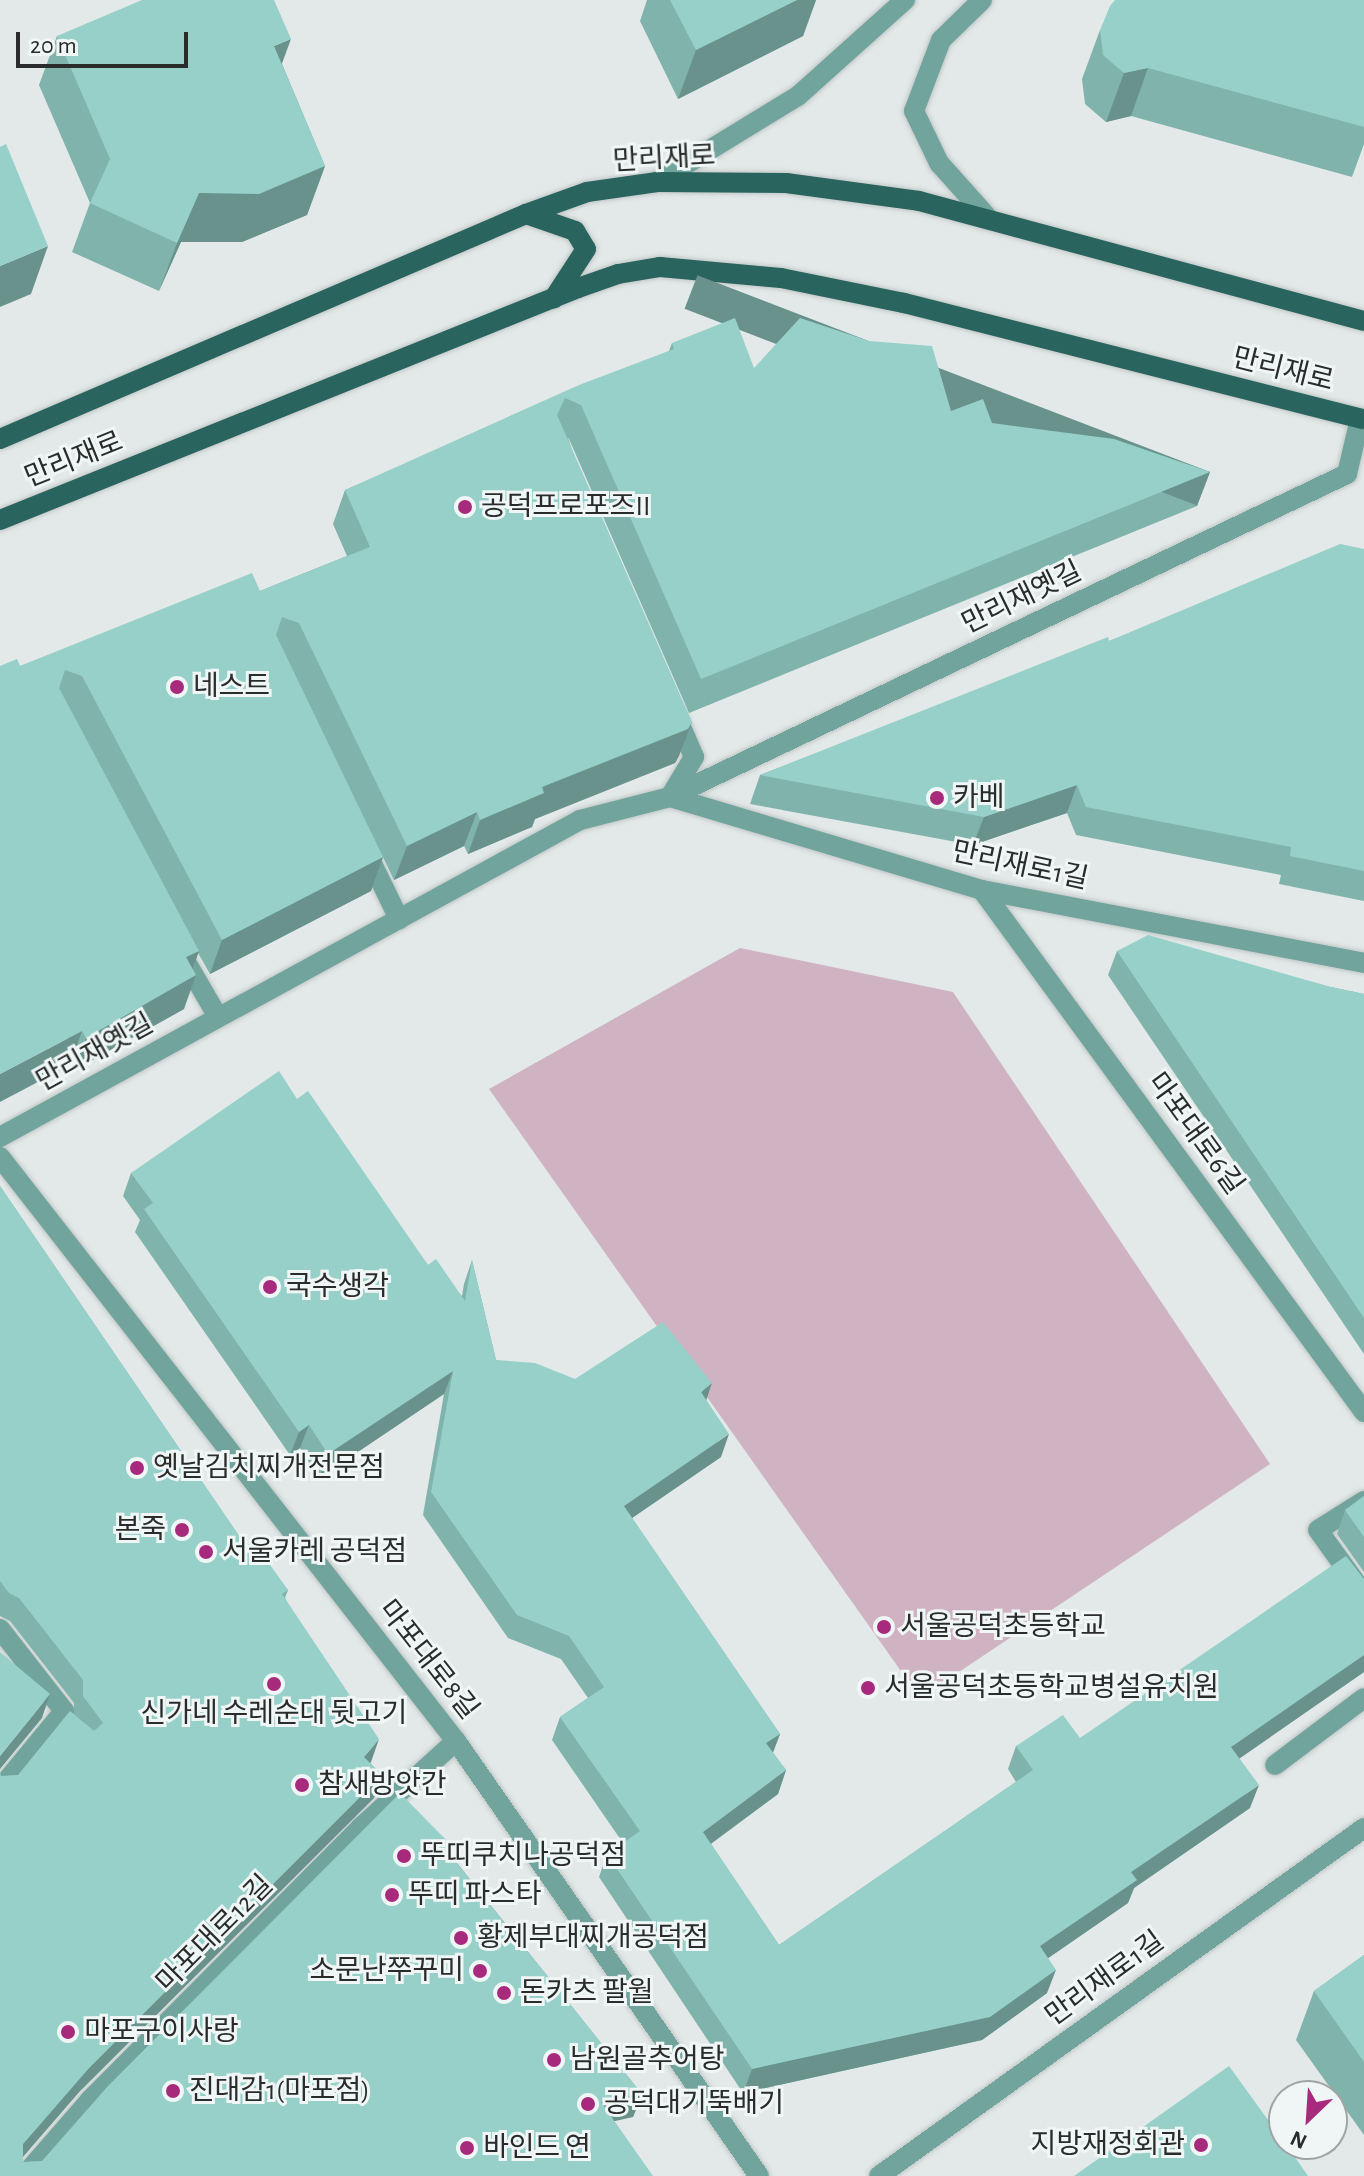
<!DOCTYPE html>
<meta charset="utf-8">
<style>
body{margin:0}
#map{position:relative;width:1364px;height:2176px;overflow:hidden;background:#e2e9e8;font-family:"Alegreya Sans","Noto Sans KR",sans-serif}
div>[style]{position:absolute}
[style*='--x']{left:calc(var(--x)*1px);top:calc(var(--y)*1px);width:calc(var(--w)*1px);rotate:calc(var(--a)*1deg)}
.green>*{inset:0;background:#cfb3c2}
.roads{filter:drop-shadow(0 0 2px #c1c7c6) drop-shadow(0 0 2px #c1c7c6)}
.service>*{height:20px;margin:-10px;padding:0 10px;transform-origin:10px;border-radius:10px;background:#72a49e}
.minor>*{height:20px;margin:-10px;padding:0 10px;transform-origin:10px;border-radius:10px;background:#72a49e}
.tertiary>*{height:20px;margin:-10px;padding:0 10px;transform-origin:10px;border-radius:10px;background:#72a49e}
.primary>*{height:20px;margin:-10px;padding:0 10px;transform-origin:10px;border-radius:10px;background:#2a645f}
.wall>*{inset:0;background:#81b3ad}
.shaded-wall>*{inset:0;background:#69928d;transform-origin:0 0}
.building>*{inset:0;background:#96d0c9}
.dots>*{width:22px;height:22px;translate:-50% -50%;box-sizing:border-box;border:4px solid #eff6f5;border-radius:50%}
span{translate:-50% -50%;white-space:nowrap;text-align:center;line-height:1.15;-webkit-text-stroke:6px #eff6f5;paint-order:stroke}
.street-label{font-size:28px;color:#292c2b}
.poi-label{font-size:28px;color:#292c2b}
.left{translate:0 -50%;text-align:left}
.right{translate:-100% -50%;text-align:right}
.north{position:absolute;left:1268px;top:2080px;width:80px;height:80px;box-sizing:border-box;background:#eff6f5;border:2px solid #a0a5a4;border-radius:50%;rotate:205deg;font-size:22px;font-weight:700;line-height:32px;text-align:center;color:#292c2b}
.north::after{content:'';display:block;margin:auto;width:28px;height:36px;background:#a72a7c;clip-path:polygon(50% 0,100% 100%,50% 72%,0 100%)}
.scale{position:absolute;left:16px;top:32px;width:172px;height:36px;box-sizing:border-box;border:4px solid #292c2b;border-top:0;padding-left:10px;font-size:24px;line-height:28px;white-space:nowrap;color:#292c2b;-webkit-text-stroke:6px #eff6f5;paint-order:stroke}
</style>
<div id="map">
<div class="green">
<i style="clip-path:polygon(740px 948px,953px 992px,1270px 1464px,920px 1698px,489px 1089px)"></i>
</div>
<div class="roads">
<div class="service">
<i style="--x:1364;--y:1501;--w:54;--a:147.8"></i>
<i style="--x:1318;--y:1530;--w:79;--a:54.3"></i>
<i style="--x:1275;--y:1765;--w:111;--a:-37"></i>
<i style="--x:0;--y:1789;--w:101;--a:-50.6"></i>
</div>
<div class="minor">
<i style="--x:670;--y:797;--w:326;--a:16.6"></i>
<i style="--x:982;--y:890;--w:389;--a:10.8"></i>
<i style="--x:982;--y:890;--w:647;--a:53.8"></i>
<i style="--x:0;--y:1157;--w:741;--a:52.02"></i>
<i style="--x:456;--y:1741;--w:530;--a:55.14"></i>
<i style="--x:0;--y:1629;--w:104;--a:52"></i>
<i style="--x:24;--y:2176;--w:101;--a:-49"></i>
<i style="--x:90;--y:2100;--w:385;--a:-45.2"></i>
<i style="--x:361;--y:1827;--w:128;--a:-42.2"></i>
<i style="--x:879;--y:2176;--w:597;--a:-35.66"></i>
</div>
<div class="tertiary">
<i style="--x:982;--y:0;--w:57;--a:135.7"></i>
<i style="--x:941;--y:40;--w:76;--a:110.8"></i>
<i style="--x:914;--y:111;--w:58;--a:64.3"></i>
<i style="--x:939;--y:163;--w:76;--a:48.2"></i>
<i style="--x:657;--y:182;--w:165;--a:-31.4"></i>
<i style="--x:798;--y:96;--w:144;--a:-41.9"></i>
<i style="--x:670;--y:797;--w:47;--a:-59"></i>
<i style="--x:694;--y:757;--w:46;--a:-113.2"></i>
<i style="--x:366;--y:851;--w:76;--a:64.1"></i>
<i style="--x:182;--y:955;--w:72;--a:59.9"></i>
<i style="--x:0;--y:1137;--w:661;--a:-28.66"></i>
<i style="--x:580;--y:820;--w:93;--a:-14.3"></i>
<i style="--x:670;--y:797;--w:750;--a:-25.51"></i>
<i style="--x:1347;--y:474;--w:57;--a:-76.7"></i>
</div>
<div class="primary">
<i style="--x:526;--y:214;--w:52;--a:19.1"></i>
<i style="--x:575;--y:231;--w:21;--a:59"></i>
<i style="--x:586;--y:249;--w:59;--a:123.1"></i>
<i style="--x:0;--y:439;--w:572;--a:-23.16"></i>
<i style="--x:526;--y:214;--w:65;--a:-19.8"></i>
<i style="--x:587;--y:192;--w:71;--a:-8.1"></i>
<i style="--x:657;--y:182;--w:129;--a:0.4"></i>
<i style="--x:786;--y:183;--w:134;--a:7.7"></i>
<i style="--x:919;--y:201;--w:461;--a:15.1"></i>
<i style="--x:0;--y:520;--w:623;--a:-21.87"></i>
<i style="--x:578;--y:288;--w:42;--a:-19.3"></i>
<i style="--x:618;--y:274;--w:43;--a:-9.5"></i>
<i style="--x:660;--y:267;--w:121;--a:5.2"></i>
<i style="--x:781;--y:278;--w:126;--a:11.5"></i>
<i style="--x:904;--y:303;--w:474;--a:14.2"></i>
</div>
</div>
<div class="wall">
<i style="clip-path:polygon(647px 0,816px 0,803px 36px,678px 99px,640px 21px)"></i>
<i style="clip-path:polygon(1364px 0,1364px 144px,1352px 177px,1131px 116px,1106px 122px,1085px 104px,1082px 79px,1100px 30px)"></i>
<i style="clip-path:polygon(57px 36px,282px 64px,325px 166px,307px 215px,242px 242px,181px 242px,159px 291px,72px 252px,90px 203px,39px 85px)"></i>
<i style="clip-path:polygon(672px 343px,754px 368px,951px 411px,992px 423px,1210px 472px,1197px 506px,689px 713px,569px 439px,568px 438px,679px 756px,675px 763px,535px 819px,532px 827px,468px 854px,464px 846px,394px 880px,287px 657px,383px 857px,371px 891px,210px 974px,198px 953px,193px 968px,184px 1009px,73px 1071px,70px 1065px,20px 666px,260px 591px,347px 556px,333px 524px,345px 490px,669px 351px)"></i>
<i style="clip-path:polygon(1364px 549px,1364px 901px,1279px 884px,1281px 875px,1076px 835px,1067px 813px,973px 845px,750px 804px,760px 775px,1109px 641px)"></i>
<i style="clip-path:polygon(1117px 951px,1331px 987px,1364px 994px,1364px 1354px,1108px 975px)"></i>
<i style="clip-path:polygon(297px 1099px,428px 1265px,462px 1296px,464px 1284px,472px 1260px,496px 1360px,575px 1379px,706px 1400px,721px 1457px,632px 1518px,780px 1734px,773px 1753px,786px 1770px,778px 1794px,711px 1844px,779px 1945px,1016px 1782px,1008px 1769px,1016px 1746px,1080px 1738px,1364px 1579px,1364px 1672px,1239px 1758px,1250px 1808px,1134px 1888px,1128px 1903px,1048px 1958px,1047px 1993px,982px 2040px,743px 2093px,599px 1877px,607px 1854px,623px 1843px,552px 1740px,560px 1717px,588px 1698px,561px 1659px,508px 1638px,423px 1515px,444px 1394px,319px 1478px,300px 1448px,290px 1455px,135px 1232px,140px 1220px,123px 1196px,131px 1173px)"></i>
<i style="clip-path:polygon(0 1186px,246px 1546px,288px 1590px,285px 1598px,370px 1763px,382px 1775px,374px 1798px,80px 2091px,23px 2157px,23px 2162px,42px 2161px,453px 1858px,642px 2094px,633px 2117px,0 2176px,1px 1776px,18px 1775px,74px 1715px,74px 1703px,10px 1621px,0 1616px)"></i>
<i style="clip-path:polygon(1364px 1496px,1364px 1572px,1337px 1534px,1345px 1510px)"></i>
<i style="clip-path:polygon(1364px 1955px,1364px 2135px,1296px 2040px,1314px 1991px)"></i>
</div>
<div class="shaded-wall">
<i style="clip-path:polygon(797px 0,816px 0,803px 36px,678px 99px,696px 50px)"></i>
<i style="clip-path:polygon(291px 39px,273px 88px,274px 46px)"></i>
<i style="clip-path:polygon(1148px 68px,1131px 116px,1106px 122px,1124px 73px)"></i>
<i style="clip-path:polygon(325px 166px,307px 215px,242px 242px,181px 242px,159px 291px,177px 243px,199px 193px)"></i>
<i style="clip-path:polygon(48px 246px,31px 294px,0 307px,0 266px)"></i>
<i style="left:1210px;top:472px;width:36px;height:549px;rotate:111deg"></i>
<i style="clip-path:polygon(692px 722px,679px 756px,675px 763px,535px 819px,532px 827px,468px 854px,480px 820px,542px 787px)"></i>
<i style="clip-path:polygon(1077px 785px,1067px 813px,973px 845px,984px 817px)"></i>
<i style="clip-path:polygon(477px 812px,464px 846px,394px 880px,407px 846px)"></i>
<i style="clip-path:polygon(383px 857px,371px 891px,210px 974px,222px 940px)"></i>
<i style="clip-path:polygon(199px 951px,189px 979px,196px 975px,184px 1009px,73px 1071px,86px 1038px,186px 957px)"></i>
<i style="clip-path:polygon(82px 1031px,70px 1065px,0 1102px,0 1074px)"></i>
<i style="clip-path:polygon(453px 1371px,444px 1394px,319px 1478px,328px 1454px)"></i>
<i style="clip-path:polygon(712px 1383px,704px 1407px,701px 1392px)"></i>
<i style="clip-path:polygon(309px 1425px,300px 1448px,290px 1455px,299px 1432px)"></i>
<i style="clip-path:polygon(729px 1434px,721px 1457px,616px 1529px,624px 1506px)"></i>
<i style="clip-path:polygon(1364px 1655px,1364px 1672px,1223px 1770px,1231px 1747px)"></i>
<i style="clip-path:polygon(50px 1694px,42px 1718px,0 1769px,0 1756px)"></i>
<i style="clip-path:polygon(780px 1734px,771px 1757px,766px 1743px)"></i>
<i style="clip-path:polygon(379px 1739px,371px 1762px,356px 1780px,364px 1757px)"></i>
<i style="clip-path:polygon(786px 1770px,778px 1794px,694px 1856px,703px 1832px)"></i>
<i style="clip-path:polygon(382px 1775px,374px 1798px,80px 2091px,14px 2167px,23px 2144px,89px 2068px)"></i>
<i style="clip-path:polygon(1259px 1785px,1250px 1808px,1134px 1888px,1128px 1903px,1031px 1970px,1040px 1946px,1131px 1872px)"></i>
<i style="clip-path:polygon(1056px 1970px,1047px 1993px,982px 2040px,743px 2093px,752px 2069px)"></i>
<i style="clip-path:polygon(642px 2094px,633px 2117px,593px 2126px,601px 2102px)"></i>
</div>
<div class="building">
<i style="clip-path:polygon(142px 0,274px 0,291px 39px,274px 46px,325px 166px,259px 194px,199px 193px,177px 243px,90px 203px,110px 159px,57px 36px)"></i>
<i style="clip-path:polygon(670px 0,797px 0,696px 50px)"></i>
<i style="clip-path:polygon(1115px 0,1364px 0,1364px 127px,1148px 68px,1124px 73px,1103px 55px,1100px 30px,1110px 6px)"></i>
<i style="clip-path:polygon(6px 144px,48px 246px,0 266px,0 147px)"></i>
<i style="clip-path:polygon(735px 318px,754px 368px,800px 318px,869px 341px,932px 346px,951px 411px,983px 399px,992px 423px,1114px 439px,1210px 472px,701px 679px,581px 405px,565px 398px,557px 415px,692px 722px,688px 729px,542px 787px,544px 793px,480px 820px,477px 812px,407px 846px,299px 623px,282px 617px,276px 635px,383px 857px,222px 940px,82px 676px,65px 670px,59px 688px,199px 951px,186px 957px,196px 975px,86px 1038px,82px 1031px,0 1074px,0 666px,17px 659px,20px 666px,252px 573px,260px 591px,370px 547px,345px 490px,579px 385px,674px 349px,672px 343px)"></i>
<i style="clip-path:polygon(1340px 544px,1364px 549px,1364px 871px,1290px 856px,1291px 847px,1086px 807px,1077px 785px,984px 817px,760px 775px,1108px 637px,1109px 641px)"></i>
<i style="clip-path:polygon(1148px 935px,1331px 987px,1364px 994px,1364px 1318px,1117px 951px)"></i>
<i style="clip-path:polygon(279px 1071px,297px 1099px,308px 1091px,428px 1265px,436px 1259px,465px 1301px,472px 1260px,496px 1360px,535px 1363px,575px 1379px,663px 1322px,712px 1383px,701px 1392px,729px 1434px,624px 1506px,780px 1734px,766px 1743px,786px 1770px,703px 1832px,779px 1945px,1033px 1770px,1016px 1746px,1063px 1715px,1080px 1738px,1346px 1556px,1364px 1579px,1364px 1655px,1231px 1747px,1259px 1785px,1131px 1872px,1137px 1880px,1040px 1946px,1056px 1970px,990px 2017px,752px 2069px,607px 1854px,640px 1831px,560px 1717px,604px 1687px,569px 1636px,517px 1615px,431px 1492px,453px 1371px,328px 1454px,309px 1425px,299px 1432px,144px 1209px,153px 1203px,131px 1173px)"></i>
<i style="clip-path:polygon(0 1186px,246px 1546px,253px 1541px,288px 1590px,282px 1594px,379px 1739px,364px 1757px,382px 1775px,89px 2068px,23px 2144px,23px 2162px,42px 2161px,108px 2086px,400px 1793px,456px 1850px,450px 1855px,642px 2094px,601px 2102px,653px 2176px,0 2176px,0 1771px,1px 1776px,18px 1775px,70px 1711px,94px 1731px,103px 1723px,83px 1696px,83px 1680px,19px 1598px,9px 1593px,0 1581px)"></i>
<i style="clip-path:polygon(1364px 1496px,1364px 1537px,1345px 1510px)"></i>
<i style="clip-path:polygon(0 1652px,50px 1694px,0 1756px)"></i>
<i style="clip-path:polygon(1364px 1955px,1364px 2062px,1314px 1991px)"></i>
<i style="clip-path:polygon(1229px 2066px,1284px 2142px,1284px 2144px,1286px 2144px,1308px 2176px,1074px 2176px)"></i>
</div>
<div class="dots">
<i style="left:465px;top:507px;background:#a72a7c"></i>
<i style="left:177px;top:687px;background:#a72a7c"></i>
<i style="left:937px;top:798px;background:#a72a7c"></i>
<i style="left:270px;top:1287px;background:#a72a7c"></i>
<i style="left:137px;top:1468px;background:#a72a7c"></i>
<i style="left:182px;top:1530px;background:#a72a7c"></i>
<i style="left:206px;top:1552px;background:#a72a7c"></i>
<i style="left:884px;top:1627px;background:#a72a7c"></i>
<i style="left:274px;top:1684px;background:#a72a7c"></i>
<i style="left:868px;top:1688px;background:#a72a7c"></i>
<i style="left:302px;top:1785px;background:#a72a7c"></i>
<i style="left:404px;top:1856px;background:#a72a7c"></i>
<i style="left:392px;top:1895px;background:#a72a7c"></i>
<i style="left:461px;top:1938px;background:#a72a7c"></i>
<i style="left:480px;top:1971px;background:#a72a7c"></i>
<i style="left:504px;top:1993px;background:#a72a7c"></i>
<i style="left:68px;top:2032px;background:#a72a7c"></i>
<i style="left:554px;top:2060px;background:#a72a7c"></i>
<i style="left:173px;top:2091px;background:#a72a7c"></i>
<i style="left:588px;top:2104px;background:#a72a7c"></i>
<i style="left:1201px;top:2145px;background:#a72a7c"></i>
<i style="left:467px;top:2148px;background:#a72a7c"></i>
</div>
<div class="street-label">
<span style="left:664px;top:159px;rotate:-3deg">만리재로</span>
<span style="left:1283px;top:370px;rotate:14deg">만리재로</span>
<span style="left:74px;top:460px;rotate:-22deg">만리재로</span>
<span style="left:1022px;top:598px;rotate:-26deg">만리재옛길</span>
<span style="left:1020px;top:866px;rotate:12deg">만리재로1길</span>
<span style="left:95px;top:1053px;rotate:-29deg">만리재옛길</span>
<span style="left:1195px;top:1134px;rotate:54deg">마포대로6길</span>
<span style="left:428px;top:1660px;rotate:52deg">마포대로8길</span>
<span style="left:215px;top:1934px;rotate:-45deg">마포대로12길</span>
<span style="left:1105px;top:1979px;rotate:-36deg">만리재로1길</span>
</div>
<div class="poi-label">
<span class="left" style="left:481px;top:507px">공덕프로포즈II</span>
<span class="left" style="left:193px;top:687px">네스트</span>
<span class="left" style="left:953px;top:798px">카베</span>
<span class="left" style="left:286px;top:1287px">국수생각</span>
<span class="left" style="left:153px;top:1468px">옛날김치찌개전문점</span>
<span class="right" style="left:166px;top:1530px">본죽</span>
<span class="left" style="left:222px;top:1552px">서울카레 공덕점</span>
<span class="left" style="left:900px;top:1627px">서울공덕초등학교</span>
<span class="left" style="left:884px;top:1688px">서울공덕초등학교병설유치원</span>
<span style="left:274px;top:1714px">신가네 수레순대 뒷고기</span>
<span class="left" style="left:318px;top:1785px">참새방앗간</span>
<span class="left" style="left:420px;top:1856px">뚜띠쿠치나공덕점</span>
<span class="left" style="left:408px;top:1895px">뚜띠 파스타</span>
<span class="left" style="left:477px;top:1938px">황제부대찌개공덕점</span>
<span class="right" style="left:464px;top:1971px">소문난쭈꾸미</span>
<span class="left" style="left:520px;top:1993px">돈카츠 팔월</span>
<span class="left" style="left:84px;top:2032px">마포구이사랑</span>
<span class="left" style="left:570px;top:2060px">남원골추어탕</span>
<span class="left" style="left:189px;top:2091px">진대감1(마포점)</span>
<span class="left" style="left:604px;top:2104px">공덕대기뚝배기</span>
<span class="right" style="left:1185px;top:2145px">지방재정회관</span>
<span class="left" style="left:483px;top:2148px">바인드 연</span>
</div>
<div class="north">N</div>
<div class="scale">20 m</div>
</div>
